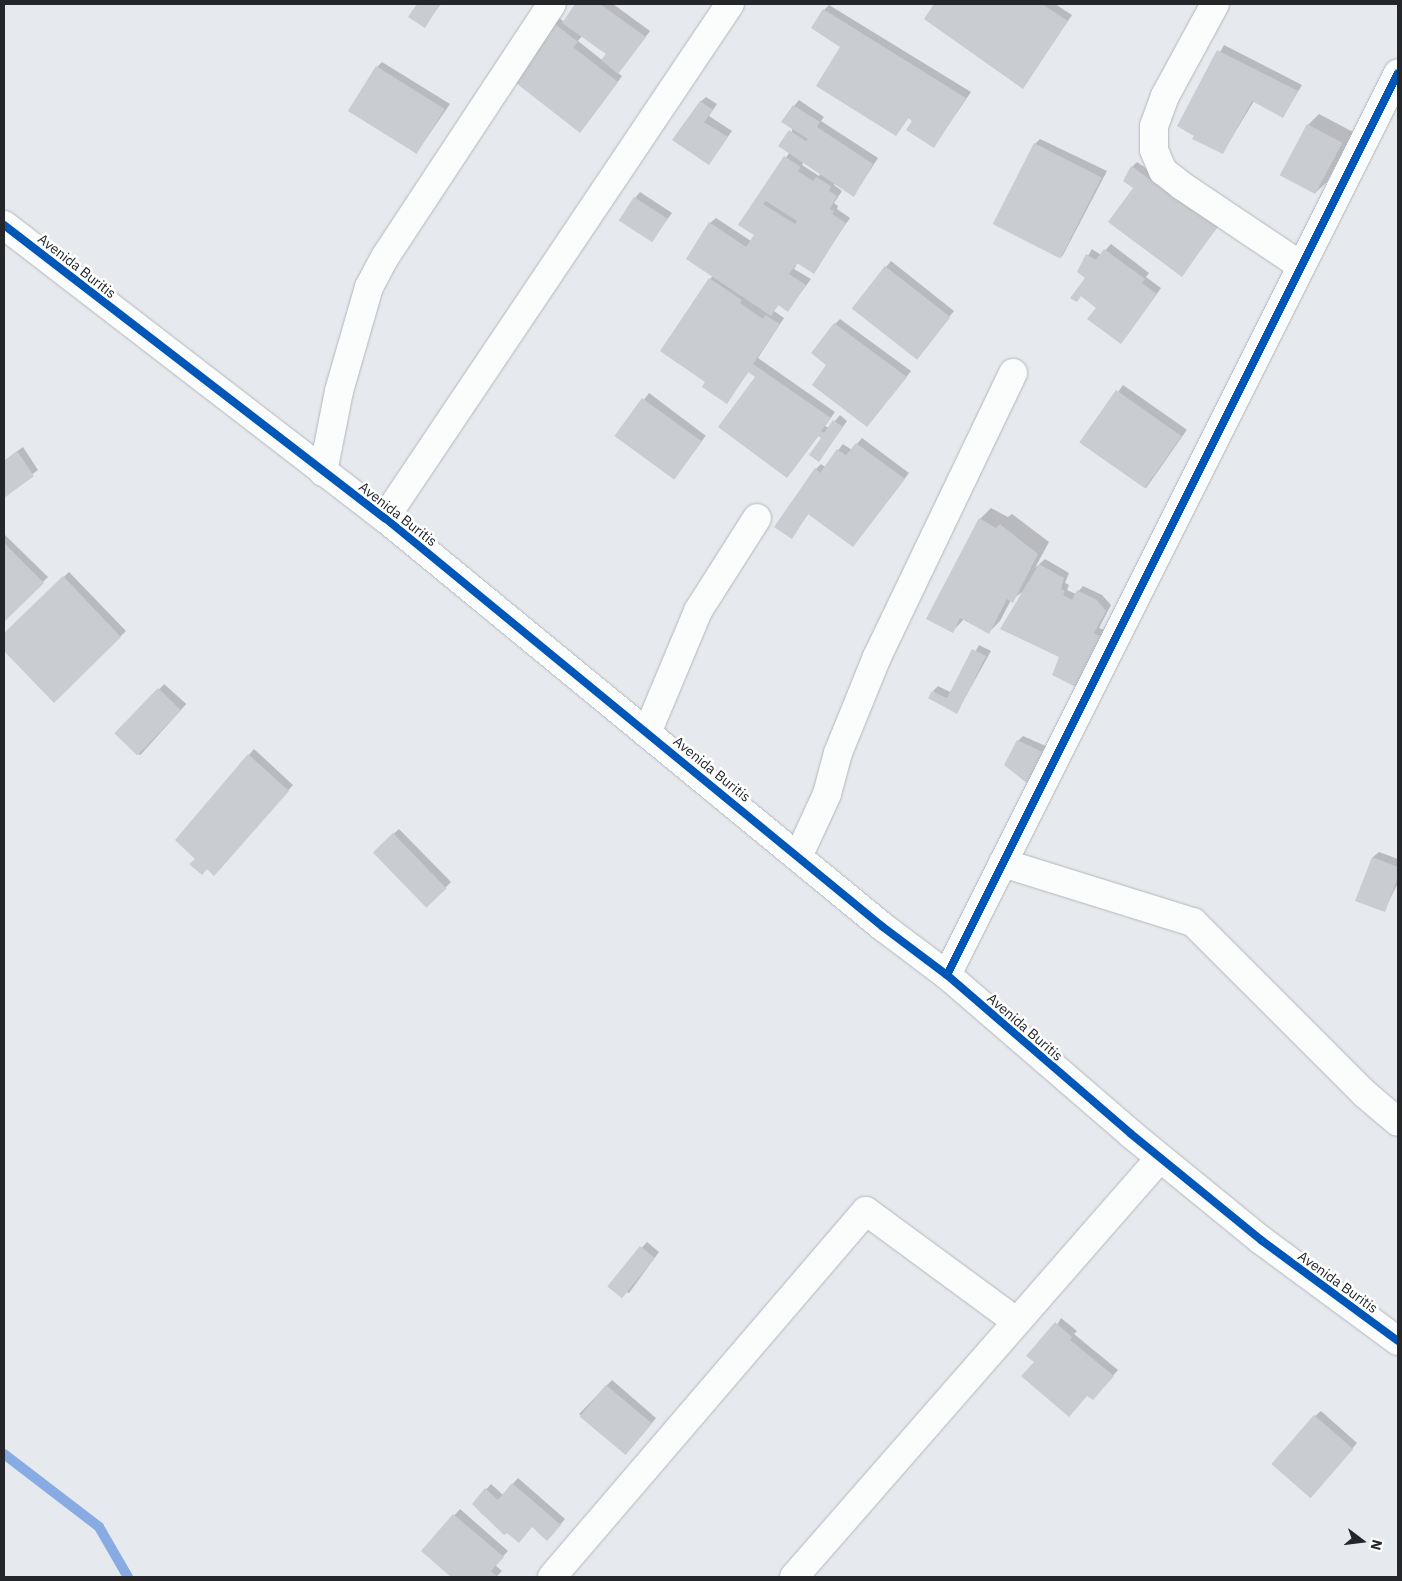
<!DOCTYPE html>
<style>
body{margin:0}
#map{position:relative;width:1402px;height:1581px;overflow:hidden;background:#e6e9ee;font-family:"IBM Plex Sans",sans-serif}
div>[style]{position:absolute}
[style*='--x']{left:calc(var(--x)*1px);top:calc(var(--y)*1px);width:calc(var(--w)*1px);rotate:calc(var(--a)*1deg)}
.shadow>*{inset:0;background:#0003;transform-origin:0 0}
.stream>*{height:10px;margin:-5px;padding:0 5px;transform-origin:5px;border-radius:5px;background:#88abe3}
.building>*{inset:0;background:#c9ccd0;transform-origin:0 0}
.roads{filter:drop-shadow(0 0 1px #b4b6ba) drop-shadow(0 0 1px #b4b6ba)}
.minor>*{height:28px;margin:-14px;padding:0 14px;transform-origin:14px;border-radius:14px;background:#fbfcfc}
.tertiary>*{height:28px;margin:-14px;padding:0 14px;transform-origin:14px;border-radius:14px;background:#fbfcfc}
.cycleway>*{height:8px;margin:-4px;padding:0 4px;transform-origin:4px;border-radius:4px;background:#0057b8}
span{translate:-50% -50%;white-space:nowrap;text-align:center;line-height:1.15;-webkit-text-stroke:5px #fff;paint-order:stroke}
.street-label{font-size:14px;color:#24262a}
.frame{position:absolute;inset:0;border:5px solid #24262a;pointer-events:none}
.north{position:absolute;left:1337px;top:1516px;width:50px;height:50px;-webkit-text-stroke:4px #fff;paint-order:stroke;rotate:105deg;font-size:14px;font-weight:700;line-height:20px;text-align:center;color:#24262a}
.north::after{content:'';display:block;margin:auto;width:18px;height:22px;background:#24262a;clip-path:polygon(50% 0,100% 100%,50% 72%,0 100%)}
</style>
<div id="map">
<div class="shadow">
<i style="clip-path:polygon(418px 4px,441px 4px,424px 26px,410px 17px)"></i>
<i style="clip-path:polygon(evenodd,577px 4px,613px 4px,650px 31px,618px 73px,622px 76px,585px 126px,552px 21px,557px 16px,564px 22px,577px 4px,582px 36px,607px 54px,602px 60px,578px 41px,582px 36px)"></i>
<i style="clip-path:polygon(935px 4px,1055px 4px,1072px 15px,1023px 87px,926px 18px)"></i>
<i style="clip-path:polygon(829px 5px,971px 92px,934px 146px,909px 117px,896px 135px,842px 47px,824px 10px)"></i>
<i style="clip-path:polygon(1224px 45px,1302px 85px,1283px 117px,1254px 101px,1223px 152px,1178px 126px)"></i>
<i style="clip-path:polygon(382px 62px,450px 104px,417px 152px,377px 67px)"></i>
<i style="clip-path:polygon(706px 97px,717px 104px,709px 116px,732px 131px,709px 163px,700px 102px)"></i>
<i style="clip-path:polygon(evenodd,799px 100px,824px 117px,821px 121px,878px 158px,854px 195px,835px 183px,834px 185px,842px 191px,834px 203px,838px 206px,837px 209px,850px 218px,813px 272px,798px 262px,794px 269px,811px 279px,788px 310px,779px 304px,774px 311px,784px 318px,758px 358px,835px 412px,825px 426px,829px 428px,840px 415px,847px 421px,819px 460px,823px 437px,819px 435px,792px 471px,756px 377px,749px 371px,727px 402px,707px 382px,710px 279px,713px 276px,710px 223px,716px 218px,751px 241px,756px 235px,739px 224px,790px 152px,794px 106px,799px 100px,804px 162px,821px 173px,819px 176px,802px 165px,804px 162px)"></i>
<i style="clip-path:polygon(1319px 114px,1353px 132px,1327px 182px,1315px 193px,1308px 125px)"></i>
<i style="clip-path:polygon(1040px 139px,1107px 171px,1062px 257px,1035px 144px)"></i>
<i style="clip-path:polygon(1137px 162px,1222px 221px,1182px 275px,1135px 187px,1132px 167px)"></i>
<i style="clip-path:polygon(640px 192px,672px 213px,652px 240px,635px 198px)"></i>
<i style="clip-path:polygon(1111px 244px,1149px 273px,1146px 277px,1161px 288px,1126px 337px,1097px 308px,1087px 277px,1079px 271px,1092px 249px,1101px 255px)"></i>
<i style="clip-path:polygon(891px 261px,954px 311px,921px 352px,853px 308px)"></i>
<i style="clip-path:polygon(840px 319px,911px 371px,872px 420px,828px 365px,835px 324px)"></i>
<i style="left:1123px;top:385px;width:78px;height:71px;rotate:35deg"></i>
<i style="left:649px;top:393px;width:71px;height:54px;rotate:37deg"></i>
<i style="clip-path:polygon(862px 438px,909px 473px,853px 546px,809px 513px,791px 537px,816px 469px,821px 464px,825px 467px,843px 444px,852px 450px)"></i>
<i style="clip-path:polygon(23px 447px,38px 470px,4px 495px,4px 461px)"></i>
<i style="clip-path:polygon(991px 508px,1008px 517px,1012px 514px,1049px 542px,1035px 568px,1045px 559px,1069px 573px,1065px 583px,1069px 585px,1067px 590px,1076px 594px,1083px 586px,1102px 595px,1111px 605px,1099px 628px,1107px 631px,1081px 681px,1061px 656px,1024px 591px,1011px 600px,1000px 621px,989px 632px,964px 619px,952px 632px,980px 519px)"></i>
<i style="clip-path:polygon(4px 534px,48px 577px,5px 619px,4px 618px)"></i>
<i style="clip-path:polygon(69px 572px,126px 631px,54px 701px,4px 649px,4px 634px)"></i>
<i style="clip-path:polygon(979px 645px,991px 651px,957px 712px,933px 691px,938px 686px,952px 693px)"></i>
<i style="left:164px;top:684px;width:30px;height:69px;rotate:42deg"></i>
<i style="clip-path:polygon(1023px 736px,1048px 747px,1033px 777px,1018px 741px)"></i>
<i style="clip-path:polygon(254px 749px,293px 785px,220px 869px,197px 858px,176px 840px)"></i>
<i style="clip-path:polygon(399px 829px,451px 882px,427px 906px,380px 846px)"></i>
<i style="clip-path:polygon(1379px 852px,1398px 859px,1398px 883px,1384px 911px,1357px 901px,1373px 857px)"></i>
<i style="clip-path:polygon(647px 1242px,659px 1252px,629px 1293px,609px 1285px)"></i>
<i style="clip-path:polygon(1061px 1318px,1077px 1331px,1074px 1334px,1118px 1370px,1098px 1393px,1088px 1394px,1035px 1362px)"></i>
<i style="clip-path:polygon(612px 1380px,656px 1418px,632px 1447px,579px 1414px)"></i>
<i style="clip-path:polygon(1321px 1411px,1357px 1443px,1317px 1490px,1315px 1416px)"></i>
<i style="clip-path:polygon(518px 1478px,565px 1519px,552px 1534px,532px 1526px,519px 1541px,482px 1514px,473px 1504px,491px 1484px,503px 1495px)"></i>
<i style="clip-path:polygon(460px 1509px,508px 1551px,495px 1565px,502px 1571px,496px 1577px,452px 1577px,423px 1551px)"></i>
</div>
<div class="stream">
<i style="--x:4;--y:1454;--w:120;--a:37.5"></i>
<i style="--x:99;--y:1527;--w:58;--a:59.9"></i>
</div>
<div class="building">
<i style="clip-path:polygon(417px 4px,440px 4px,425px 28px,408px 17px)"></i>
<i style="clip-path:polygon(575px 4px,600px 4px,646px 37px,618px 74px,601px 60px,606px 54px,562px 23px)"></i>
<i style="clip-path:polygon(934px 4px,1042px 4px,1068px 21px,1023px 89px,924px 19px)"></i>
<i style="clip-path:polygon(823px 9px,966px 98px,934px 148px,906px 130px,912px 121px,908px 118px,896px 136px,816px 86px,840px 47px,811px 28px)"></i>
<i style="clip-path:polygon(551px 21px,578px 42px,573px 47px,618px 82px,580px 133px,511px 79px)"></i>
<i style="clip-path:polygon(1217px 50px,1298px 91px,1283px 118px,1252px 101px,1223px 154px,1192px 139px,1194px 136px,1177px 126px)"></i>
<i style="left:376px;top:66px;width:81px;height:53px;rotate:32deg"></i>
<i style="clip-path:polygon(700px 101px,713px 110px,704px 122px,728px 137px,709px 165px,672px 140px)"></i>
<i style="clip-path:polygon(793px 105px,820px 122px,817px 127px,873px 164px,854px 197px,778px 146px,789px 130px,806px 141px,808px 139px,781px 122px)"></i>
<i style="left:1307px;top:124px;width:40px;height:58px;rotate:28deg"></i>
<i style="left:1034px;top:143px;width:76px;height:91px;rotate:27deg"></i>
<i style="clip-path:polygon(evenodd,784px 156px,801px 167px,798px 171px,813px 181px,816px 177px,831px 186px,829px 191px,837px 196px,830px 209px,834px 211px,832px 214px,846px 223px,814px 274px,797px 263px,789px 274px,806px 285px,788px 312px,778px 305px,771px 316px,686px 259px,709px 222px,746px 247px,754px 235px,738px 225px,784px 156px,766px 201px,797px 221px,795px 224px,763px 204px,766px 201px)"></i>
<i style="clip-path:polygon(1131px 166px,1217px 227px,1182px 277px,1108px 222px,1133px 188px,1123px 181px)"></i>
<i style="left:634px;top:197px;width:40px;height:28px;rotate:33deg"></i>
<i style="clip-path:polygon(1104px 249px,1145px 279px,1142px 283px,1157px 294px,1121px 344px,1087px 319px,1096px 308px,1081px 296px,1077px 302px,1070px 298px,1085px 278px,1077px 272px,1086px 254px,1096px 260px)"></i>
<i style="left:885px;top:266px;width:83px;height:54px;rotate:38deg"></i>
<i style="clip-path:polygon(709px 278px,742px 300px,740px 303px,763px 319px,765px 315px,780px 324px,753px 364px,831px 418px,821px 431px,824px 433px,833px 420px,843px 427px,819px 462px,809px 455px,821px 438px,818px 436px,787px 478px,718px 427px,755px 377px,748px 372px,727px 404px,702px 387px,705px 382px,660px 351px)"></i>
<i style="clip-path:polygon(834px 323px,907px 377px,867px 427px,812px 385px,826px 365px,811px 353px)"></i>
<i style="left:1116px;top:390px;width:80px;height:64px;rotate:35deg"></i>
<i style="left:642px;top:398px;width:74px;height:47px;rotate:36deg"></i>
<i style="clip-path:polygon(856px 443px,905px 479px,853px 547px,808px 514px,792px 539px,774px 527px,815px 468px,820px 473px,837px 449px,846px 455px)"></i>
<i style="clip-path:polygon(17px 451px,34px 476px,4px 498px,4px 461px)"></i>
<i style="clip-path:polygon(979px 518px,996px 528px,1000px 524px,1038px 554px,1013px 603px,1007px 599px,989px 634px,960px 618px,953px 633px,926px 619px)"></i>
<i style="clip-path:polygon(4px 543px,44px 583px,5px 621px,4px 620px)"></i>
<i style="clip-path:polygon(1039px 564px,1064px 578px,1061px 589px,1065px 591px,1063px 595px,1072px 600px,1077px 590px,1097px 600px,1106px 611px,1094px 633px,1102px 637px,1076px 687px,1052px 675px,1059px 657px,1000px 629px)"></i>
<i style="clip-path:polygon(63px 576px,121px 637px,54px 703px,4px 651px,4px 633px)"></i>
<i style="clip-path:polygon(972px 649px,986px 656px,957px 714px,928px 698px,932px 691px,947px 698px)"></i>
<i style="left:158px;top:688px;width:32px;height:63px;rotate:44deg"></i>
<i style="clip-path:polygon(1017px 740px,1043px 752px,1028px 784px,1004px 765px)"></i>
<i style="clip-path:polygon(248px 754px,289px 791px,214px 876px,207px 869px,202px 875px,189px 864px,195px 859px,175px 840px)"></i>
<i style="left:393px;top:833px;width:77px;height:28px;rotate:46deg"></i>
<i style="clip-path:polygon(1372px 857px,1398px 867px,1398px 877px,1385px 912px,1355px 901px)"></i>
<i style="left:640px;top:1246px;width:19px;height:52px;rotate:39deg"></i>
<i style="clip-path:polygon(1055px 1322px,1072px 1337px,1070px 1340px,1114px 1376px,1093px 1400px,1087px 1396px,1069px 1417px,1021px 1376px,1034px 1362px,1026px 1356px)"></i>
<i style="left:606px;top:1385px;width:60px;height:41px;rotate:40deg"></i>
<i style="left:1314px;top:1415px;width:52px;height:65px;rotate:41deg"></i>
<i style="clip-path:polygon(512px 1483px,561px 1525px,547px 1541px,532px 1527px,519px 1543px,507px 1533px,504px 1535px,472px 1504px,485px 1488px,498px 1500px)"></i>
<i style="clip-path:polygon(453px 1514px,504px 1557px,491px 1571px,498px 1577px,451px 1577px,421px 1551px)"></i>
</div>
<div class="roads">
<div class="minor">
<i style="--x:1215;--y:4;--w:105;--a:118.5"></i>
<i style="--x:1165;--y:96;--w:32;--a:110"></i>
<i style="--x:1154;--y:126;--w:24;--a:90"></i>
<i style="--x:1154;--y:150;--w:23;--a:67"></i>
<i style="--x:1163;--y:171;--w:24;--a:38"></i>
<i style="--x:1182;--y:186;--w:142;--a:33.8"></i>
<i style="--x:323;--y:472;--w:83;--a:-78.8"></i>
<i style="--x:339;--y:391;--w:108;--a:-73.9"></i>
<i style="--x:369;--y:287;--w:34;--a:-62"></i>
<i style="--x:385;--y:257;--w:303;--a:-56.6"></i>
<i style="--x:385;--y:518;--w:619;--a:-56.13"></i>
<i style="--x:647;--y:733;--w:132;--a:-67.3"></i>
<i style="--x:698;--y:611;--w:110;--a:-57.6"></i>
<i style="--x:799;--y:855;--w:67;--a:-65.3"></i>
<i style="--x:827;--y:794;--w:42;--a:-75"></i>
<i style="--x:838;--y:753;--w:104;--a:-67.9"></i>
<i style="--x:877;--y:657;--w:315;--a:-64.4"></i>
<i style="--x:1003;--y:863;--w:199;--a:17.3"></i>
<i style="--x:1193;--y:922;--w:243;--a:45"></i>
<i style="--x:1365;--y:1094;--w:43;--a:40.3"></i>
<i style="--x:947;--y:975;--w:1008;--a:-63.43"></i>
<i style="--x:552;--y:1577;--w:482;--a:-49.4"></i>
<i style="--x:866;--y:1211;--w:187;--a:36.3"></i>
<i style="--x:794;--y:1577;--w:556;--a:-48.86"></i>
</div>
<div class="tertiary">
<i style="--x:4;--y:225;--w:481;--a:37.6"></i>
<i style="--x:385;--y:518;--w:644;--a:39.4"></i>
<i style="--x:883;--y:927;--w:80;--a:36.9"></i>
<i style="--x:947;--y:975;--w:243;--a:40.8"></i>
<i style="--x:1131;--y:1134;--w:168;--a:39.2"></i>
<i style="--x:1261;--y:1240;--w:170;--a:36.4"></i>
</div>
</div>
<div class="cycleway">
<i style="--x:4;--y:225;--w:481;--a:37.6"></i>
<i style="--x:385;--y:518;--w:644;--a:39.4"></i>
<i style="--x:883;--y:927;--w:80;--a:36.9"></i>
<i style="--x:947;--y:975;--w:243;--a:40.8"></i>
<i style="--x:1131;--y:1134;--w:168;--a:39.2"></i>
<i style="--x:1261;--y:1240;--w:170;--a:36.4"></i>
<i style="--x:947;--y:975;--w:1008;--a:-63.43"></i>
</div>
<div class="street-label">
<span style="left:77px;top:266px;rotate:38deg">Avenida Buritis</span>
<span style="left:398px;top:514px;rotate:38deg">Avenida Buritis</span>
<span style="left:712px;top:769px;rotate:39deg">Avenida Buritis</span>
<span style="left:1025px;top:1027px;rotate:41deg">Avenida Buritis</span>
<span style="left:1338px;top:1282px;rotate:36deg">Avenida Buritis</span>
</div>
<div class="frame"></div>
<div class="north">N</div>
</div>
